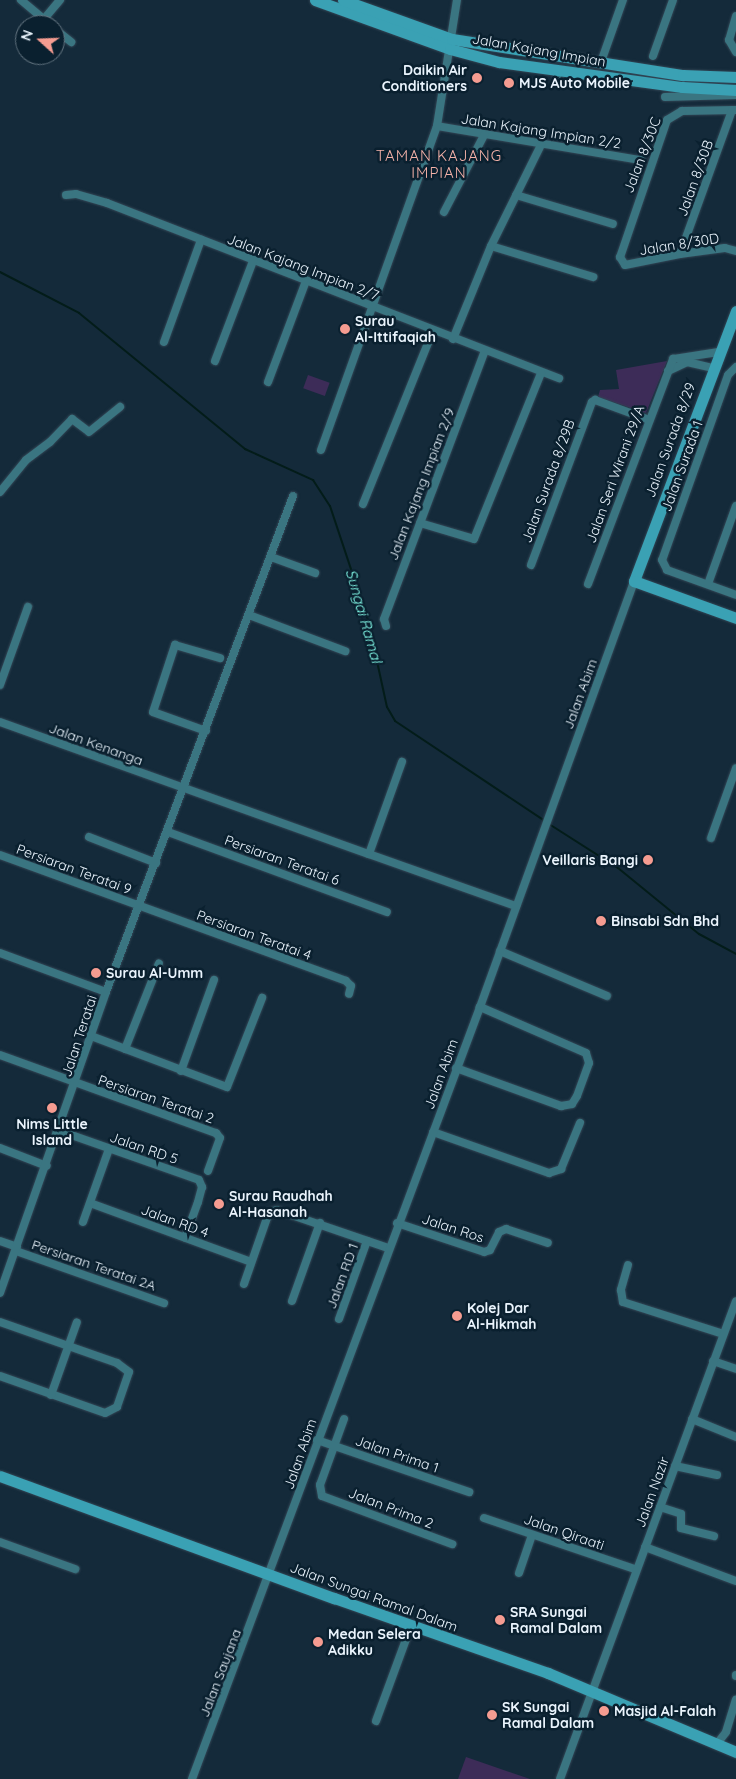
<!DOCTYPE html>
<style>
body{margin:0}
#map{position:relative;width:736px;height:1779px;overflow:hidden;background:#142a3a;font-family:Quicksand,sans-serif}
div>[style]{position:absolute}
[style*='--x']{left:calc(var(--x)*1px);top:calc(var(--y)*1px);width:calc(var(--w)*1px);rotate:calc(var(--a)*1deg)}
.green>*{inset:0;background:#3d2c58;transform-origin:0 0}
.stream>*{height:2px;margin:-1px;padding:0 1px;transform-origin:1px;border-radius:1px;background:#031c19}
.roads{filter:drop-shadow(0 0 1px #324655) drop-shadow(0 0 1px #324655)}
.street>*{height:8px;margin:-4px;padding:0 4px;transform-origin:4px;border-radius:4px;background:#3a7581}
.secondary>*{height:11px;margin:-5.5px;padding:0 5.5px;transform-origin:5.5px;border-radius:5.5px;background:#3aa1b4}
.dots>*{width:14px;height:14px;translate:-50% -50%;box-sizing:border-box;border:2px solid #0a202f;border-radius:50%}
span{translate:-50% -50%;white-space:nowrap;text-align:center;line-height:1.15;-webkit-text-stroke:5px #0a202f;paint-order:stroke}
.street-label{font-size:14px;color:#eaf4fd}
.poi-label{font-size:14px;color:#eaf4fd;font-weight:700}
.right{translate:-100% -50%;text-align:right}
.left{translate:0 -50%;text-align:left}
.neighbourhood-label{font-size:15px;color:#f5b2a9;letter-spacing:1px}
.water-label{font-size:15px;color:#84fceb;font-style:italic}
.north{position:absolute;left:15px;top:15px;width:50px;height:50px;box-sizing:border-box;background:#0a202f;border:1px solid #647581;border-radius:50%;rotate:290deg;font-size:14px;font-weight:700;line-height:20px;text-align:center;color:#eaf4fd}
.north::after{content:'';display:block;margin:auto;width:18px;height:22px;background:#f59c91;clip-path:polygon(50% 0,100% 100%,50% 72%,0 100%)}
</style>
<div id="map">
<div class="green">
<i style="clip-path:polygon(667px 361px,646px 413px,598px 397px,600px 390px,619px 389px,616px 370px)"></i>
<i style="left:308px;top:375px;width:23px;height:14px;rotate:20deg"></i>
<i style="clip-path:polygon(466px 1757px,530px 1779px,458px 1779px)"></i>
</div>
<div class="stream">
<i style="--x:0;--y:272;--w:89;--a:27.4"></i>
<i style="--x:79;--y:313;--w:215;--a:39.3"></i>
<i style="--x:245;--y:449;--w:75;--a:24.5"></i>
<i style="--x:313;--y:480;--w:31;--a:57"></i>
<i style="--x:330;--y:506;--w:120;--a:71.6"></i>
<i style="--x:368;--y:620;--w:89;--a:77.7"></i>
<i style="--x:387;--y:707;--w:16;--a:60"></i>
<i style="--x:395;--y:721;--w:180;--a:33.7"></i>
<i style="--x:549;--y:824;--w:82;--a:32.5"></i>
<i style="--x:618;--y:868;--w:104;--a:39.2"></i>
<i style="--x:699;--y:934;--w:42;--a:28.4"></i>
</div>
<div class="roads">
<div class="street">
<i style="--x:21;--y:0;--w:39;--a:40"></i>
<i style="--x:736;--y:16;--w:25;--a:106"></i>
<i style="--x:729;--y:40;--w:14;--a:60"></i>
<i style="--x:44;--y:19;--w:25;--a:-50"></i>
<i style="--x:55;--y:29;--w:21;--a:39"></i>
<i style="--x:653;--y:56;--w:59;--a:-70.3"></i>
<i style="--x:601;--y:62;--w:66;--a:-70.5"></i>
<i style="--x:556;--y:83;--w:11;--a:-80"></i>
<i style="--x:665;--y:97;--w:71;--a:-1.6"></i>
<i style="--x:736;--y:110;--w:54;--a:178.9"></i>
<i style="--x:682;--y:111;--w:17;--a:149"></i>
<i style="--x:667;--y:120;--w:145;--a:108.9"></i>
<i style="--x:620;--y:257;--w:9;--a:58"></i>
<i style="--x:625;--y:265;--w:56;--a:-11.3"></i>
<i style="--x:680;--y:254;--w:45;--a:-7.6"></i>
<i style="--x:725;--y:248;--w:11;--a:15"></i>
<i style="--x:437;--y:126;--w:207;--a:9.5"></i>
<i style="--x:66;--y:195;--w:10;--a:-6"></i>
<i style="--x:76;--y:194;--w:32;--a:16"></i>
<i style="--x:107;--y:203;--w:485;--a:21.2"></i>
<i style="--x:516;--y:195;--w:101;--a:16.6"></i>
<i style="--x:444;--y:212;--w:87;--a:-62.5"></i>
<i style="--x:491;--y:246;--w:107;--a:16.9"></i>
<i style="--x:680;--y:254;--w:153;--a:-70.1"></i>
<i style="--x:453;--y:339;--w:100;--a:-67.8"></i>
<i style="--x:491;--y:246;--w:113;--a:-63.7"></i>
<i style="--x:164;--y:342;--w:109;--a:-70.1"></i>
<i style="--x:215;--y:361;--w:107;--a:-69.2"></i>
<i style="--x:736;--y:367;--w:11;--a:135"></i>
<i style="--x:728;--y:375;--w:196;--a:109.6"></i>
<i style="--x:662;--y:560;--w:11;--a:63"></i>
<i style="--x:667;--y:570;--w:73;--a:19.9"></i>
<i style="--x:668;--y:371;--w:21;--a:-25"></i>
<i style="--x:687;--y:362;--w:26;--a:13"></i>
<i style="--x:268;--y:382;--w:108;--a:-69.4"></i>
<i style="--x:321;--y:450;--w:344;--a:-70.3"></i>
<i style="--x:437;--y:126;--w:128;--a:-81"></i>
<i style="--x:0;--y:492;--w:41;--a:-50.9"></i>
<i style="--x:26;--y:460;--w:30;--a:-37"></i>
<i style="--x:50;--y:442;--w:32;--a:-46"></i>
<i style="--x:72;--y:419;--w:21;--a:37"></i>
<i style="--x:89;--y:432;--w:40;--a:-39"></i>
<i style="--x:363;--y:504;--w:187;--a:-68"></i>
<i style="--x:420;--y:523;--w:56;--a:16.5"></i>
<i style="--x:474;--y:539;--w:179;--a:-68"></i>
<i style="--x:271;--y:557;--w:47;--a:20"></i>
<i style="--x:531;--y:565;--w:174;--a:-69.5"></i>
<i style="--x:592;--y:402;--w:4;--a:-34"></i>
<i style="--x:595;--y:400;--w:58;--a:20.3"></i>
<i style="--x:588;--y:584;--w:241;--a:-69.3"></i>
<i style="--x:673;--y:359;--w:47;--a:-8.7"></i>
<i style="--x:708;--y:584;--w:83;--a:-70.3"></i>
<i style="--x:249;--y:615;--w:103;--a:20.6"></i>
<i style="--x:386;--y:626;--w:7;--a:-106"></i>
<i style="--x:384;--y:619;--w:286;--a:-69.4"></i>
<i style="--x:0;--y:685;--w:83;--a:-70.3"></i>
<i style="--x:0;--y:722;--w:392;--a:19.7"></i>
<i style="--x:369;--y:854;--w:98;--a:-70.3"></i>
<i style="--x:206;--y:731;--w:56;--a:-160.3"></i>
<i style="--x:153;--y:712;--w:71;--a:-71.8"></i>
<i style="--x:175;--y:645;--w:47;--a:16.1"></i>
<i style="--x:168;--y:832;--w:233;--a:20.1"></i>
<i style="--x:89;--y:837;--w:72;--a:21.2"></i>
<i style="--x:711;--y:838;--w:74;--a:-70.3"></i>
<i style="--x:369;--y:854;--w:156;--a:19.5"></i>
<i style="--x:0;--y:855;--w:368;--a:20"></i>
<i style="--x:346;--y:981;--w:7;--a:45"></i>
<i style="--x:351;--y:986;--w:8;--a:104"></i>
<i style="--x:500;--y:951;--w:116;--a:22.8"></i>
<i style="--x:0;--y:953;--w:113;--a:20.2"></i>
<i style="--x:91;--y:1036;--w:145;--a:20.6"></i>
<i style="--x:227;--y:1087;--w:96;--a:-68.5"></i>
<i style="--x:125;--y:1049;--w:92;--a:-68.4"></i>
<i style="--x:0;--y:1055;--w:230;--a:19.9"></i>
<i style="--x:216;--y:1133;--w:6;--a:51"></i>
<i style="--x:220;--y:1138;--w:35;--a:110"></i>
<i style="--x:456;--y:1068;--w:112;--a:19.9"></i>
<i style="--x:561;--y:1106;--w:11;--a:-10"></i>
<i style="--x:572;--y:1104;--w:9;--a:-58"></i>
<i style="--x:577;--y:1096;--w:35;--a:-70"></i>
<i style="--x:589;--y:1063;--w:10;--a:-107"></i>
<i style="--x:586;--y:1053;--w:116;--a:-156.5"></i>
<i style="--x:181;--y:1071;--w:97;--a:-70.1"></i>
<i style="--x:60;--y:1131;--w:147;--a:19.4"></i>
<i style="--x:199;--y:1180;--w:8;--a:67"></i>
<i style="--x:202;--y:1187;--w:16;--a:105"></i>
<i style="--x:198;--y:1202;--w:38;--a:110"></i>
<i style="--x:433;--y:1132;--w:123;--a:19.5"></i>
<i style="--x:549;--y:1173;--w:13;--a:-18"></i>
<i style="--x:561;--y:1169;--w:50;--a:-67.6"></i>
<i style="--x:0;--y:1148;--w:50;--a:21"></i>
<i style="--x:90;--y:1203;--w:171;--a:20.1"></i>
<i style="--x:83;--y:1222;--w:77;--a:-70.4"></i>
<i style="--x:397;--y:1223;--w:92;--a:18.4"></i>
<i style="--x:484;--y:1252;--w:6;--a:-18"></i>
<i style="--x:490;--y:1250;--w:20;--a:-63"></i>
<i style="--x:499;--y:1232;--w:8;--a:-23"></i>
<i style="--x:506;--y:1229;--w:44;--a:18.4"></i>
<i style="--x:0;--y:1241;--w:18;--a:19"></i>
<i style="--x:16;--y:1251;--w:157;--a:19.4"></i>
<i style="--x:628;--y:1265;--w:26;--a:106"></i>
<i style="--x:621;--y:1290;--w:12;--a:81"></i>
<i style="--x:623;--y:1302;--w:105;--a:17.7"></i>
<i style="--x:244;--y:1284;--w:70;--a:-70.8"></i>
<i style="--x:267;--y:1218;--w:7;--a:-63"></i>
<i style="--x:270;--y:1212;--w:7;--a:-16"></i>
<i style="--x:277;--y:1210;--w:117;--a:18.9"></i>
<i style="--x:0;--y:1293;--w:319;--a:-70.6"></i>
<i style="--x:106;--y:992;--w:530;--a:-69.34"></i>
<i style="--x:292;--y:1301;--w:83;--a:-70.3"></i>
<i style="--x:339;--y:1319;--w:83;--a:-70.3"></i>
<i style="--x:0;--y:1322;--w:124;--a:19.3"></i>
<i style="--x:117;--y:1363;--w:15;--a:37"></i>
<i style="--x:129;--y:1372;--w:37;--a:109"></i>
<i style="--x:117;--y:1407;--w:13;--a:153"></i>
<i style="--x:105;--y:1413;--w:111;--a:-160.6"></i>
<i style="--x:713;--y:1361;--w:24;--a:19"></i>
<i style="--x:51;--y:1395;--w:77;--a:-70.4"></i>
<i style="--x:344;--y:1419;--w:70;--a:110"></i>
<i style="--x:320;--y:1485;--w:11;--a:80"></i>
<i style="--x:322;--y:1496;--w:139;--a:20.3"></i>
<i style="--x:692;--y:1419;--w:48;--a:22.2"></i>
<i style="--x:317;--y:1440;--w:161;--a:18.9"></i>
<i style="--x:675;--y:1466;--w:43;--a:12.1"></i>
<i style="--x:660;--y:1507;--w:22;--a:18"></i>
<i style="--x:681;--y:1514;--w:14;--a:90"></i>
<i style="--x:681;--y:1528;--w:34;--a:14"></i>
<i style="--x:484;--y:1518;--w:159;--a:18.7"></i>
<i style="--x:0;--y:1542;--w:80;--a:19.8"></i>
<i style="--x:645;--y:1547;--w:97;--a:20.5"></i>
<i style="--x:519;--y:1573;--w:40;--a:-71.1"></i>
<i style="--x:736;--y:1675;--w:1;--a:90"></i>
<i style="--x:376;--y:1721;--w:101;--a:-69.8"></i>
<i style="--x:716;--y:1745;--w:16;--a:-52"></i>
<i style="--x:726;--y:1732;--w:34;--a:-73"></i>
<i style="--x:192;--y:1779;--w:824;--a:-69.54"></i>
<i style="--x:480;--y:1007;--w:453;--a:-70.1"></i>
<i style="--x:560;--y:1779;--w:509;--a:-69.79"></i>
</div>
<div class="secondary">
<i style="--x:315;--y:0;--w:144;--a:19.9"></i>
<i style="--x:450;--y:49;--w:51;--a:14.9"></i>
<i style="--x:499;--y:62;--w:185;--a:7.8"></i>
<i style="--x:682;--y:87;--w:54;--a:3.2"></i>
<i style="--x:343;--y:0;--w:116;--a:19.7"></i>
<i style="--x:452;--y:39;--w:234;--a:8.9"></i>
<i style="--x:683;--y:75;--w:53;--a:2.2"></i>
<i style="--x:736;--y:311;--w:289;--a:110.7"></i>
<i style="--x:634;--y:581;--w:109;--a:19.9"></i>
<i style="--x:0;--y:1476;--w:356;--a:20.1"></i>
<i style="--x:334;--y:1598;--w:227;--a:19.3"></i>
<i style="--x:548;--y:1673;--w:204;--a:22.8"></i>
</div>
</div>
<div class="dots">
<i style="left:477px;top:78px;background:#f59c91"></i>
<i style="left:509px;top:83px;background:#f59c91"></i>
<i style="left:345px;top:329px;background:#f59c91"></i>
<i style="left:648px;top:860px;background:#f59c91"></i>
<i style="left:601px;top:921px;background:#f59c91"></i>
<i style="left:96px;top:973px;background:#f59c91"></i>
<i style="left:52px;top:1108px;background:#f59c91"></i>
<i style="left:219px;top:1204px;background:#f59c91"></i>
<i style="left:457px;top:1316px;background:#f59c91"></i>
<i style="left:500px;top:1620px;background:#f59c91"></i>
<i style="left:318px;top:1642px;background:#f59c91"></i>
<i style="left:604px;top:1711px;background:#f59c91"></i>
<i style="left:492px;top:1715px;background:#f59c91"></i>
</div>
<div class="street-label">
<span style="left:539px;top:50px;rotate:10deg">Jalan Kajang Impian</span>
<span style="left:541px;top:131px;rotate:9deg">Jalan Kajang Impian 2/2</span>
<span style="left:642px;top:155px;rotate:-69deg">Jalan 8/30C</span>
<span style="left:695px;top:178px;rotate:-70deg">Jalan 8/30B</span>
<span style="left:679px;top:244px;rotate:-9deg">Jalan 8/30D</span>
<span style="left:303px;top:267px;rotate:21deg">Jalan Kajang Impian 2/7</span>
<span style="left:670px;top:440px;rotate:-70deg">Jalan Surada 8/29</span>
<span style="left:682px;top:466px;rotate:-70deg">Jalan Surada 1</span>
<span style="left:615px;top:474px;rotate:-70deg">Jalan Seri Wirani 29/A</span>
<span style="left:548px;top:481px;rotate:-70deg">Jalan Surada 8/29B</span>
<span style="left:421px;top:484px;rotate:-69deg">Jalan Kajang Impian 2/9</span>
<span style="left:580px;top:694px;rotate:-70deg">Jalan Abim</span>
<span style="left:96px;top:744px;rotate:20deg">Jalan Kenanga</span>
<span style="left:282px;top:860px;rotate:20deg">Persiaran Teratai 6</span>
<span style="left:74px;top:869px;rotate:20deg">Persiaran Teratai 9</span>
<span style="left:254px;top:935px;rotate:20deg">Persiaran Teratai 4</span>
<span style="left:79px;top:1036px;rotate:-72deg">Jalan Teratai</span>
<span style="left:441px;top:1074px;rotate:-70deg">Jalan Abim</span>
<span style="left:156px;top:1099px;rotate:19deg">Persiaran Teratai 2</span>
<span style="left:144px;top:1148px;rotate:19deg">Jalan RD 5</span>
<span style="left:175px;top:1221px;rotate:20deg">Jalan RD 4</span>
<span style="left:453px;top:1228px;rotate:18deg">Jalan Ros</span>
<span style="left:94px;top:1265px;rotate:19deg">Persiaran Teratai 2A</span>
<span style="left:342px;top:1276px;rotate:-70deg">Jalan RD 1</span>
<span style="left:300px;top:1454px;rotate:-71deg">Jalan Abim</span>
<span style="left:397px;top:1454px;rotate:19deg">Jalan Prima 1</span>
<span style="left:652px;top:1492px;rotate:-70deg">Jalan Nazir</span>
<span style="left:391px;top:1508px;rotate:21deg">Jalan Prima 2</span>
<span style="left:564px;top:1532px;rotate:19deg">Jalan Qiraati</span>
<span style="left:374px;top:1597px;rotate:20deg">Jalan Sungai Ramal Dalam</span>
<span style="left:220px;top:1673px;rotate:-69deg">Jalan Saujana</span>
</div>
<div class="poi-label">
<span class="right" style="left:467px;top:78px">Daikin Air<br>Conditioners</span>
<span class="left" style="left:519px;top:83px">MJS Auto Mobile</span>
<span class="left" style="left:355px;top:329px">Surau<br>Al-Ittifaqiah</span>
<span class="right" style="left:638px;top:860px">Veillaris Bangi</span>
<span class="left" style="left:611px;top:921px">Binsabi Sdn Bhd</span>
<span class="left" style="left:106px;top:973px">Surau Al-Umm</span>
<span style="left:52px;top:1132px">Nims Little<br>Island</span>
<span class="left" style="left:229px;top:1204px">Surau Raudhah<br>Al-Hasanah</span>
<span class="left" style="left:467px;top:1316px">Kolej Dar<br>Al-Hikmah</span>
<span class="left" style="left:510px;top:1620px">SRA Sungai<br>Ramal Dalam</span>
<span class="left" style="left:328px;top:1642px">Medan Selera<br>Adikku</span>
<span class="left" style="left:502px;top:1715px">SK Sungai<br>Ramal Dalam</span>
<span class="left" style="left:614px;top:1711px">Masjid Al-Falah</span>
</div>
<div class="neighbourhood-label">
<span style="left:439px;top:164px">TAMAN KAJANG<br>IMPIAN</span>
</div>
<div class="water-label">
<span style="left:364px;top:616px;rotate:74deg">Sungai Ramal</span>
</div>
<div class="north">N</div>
</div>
